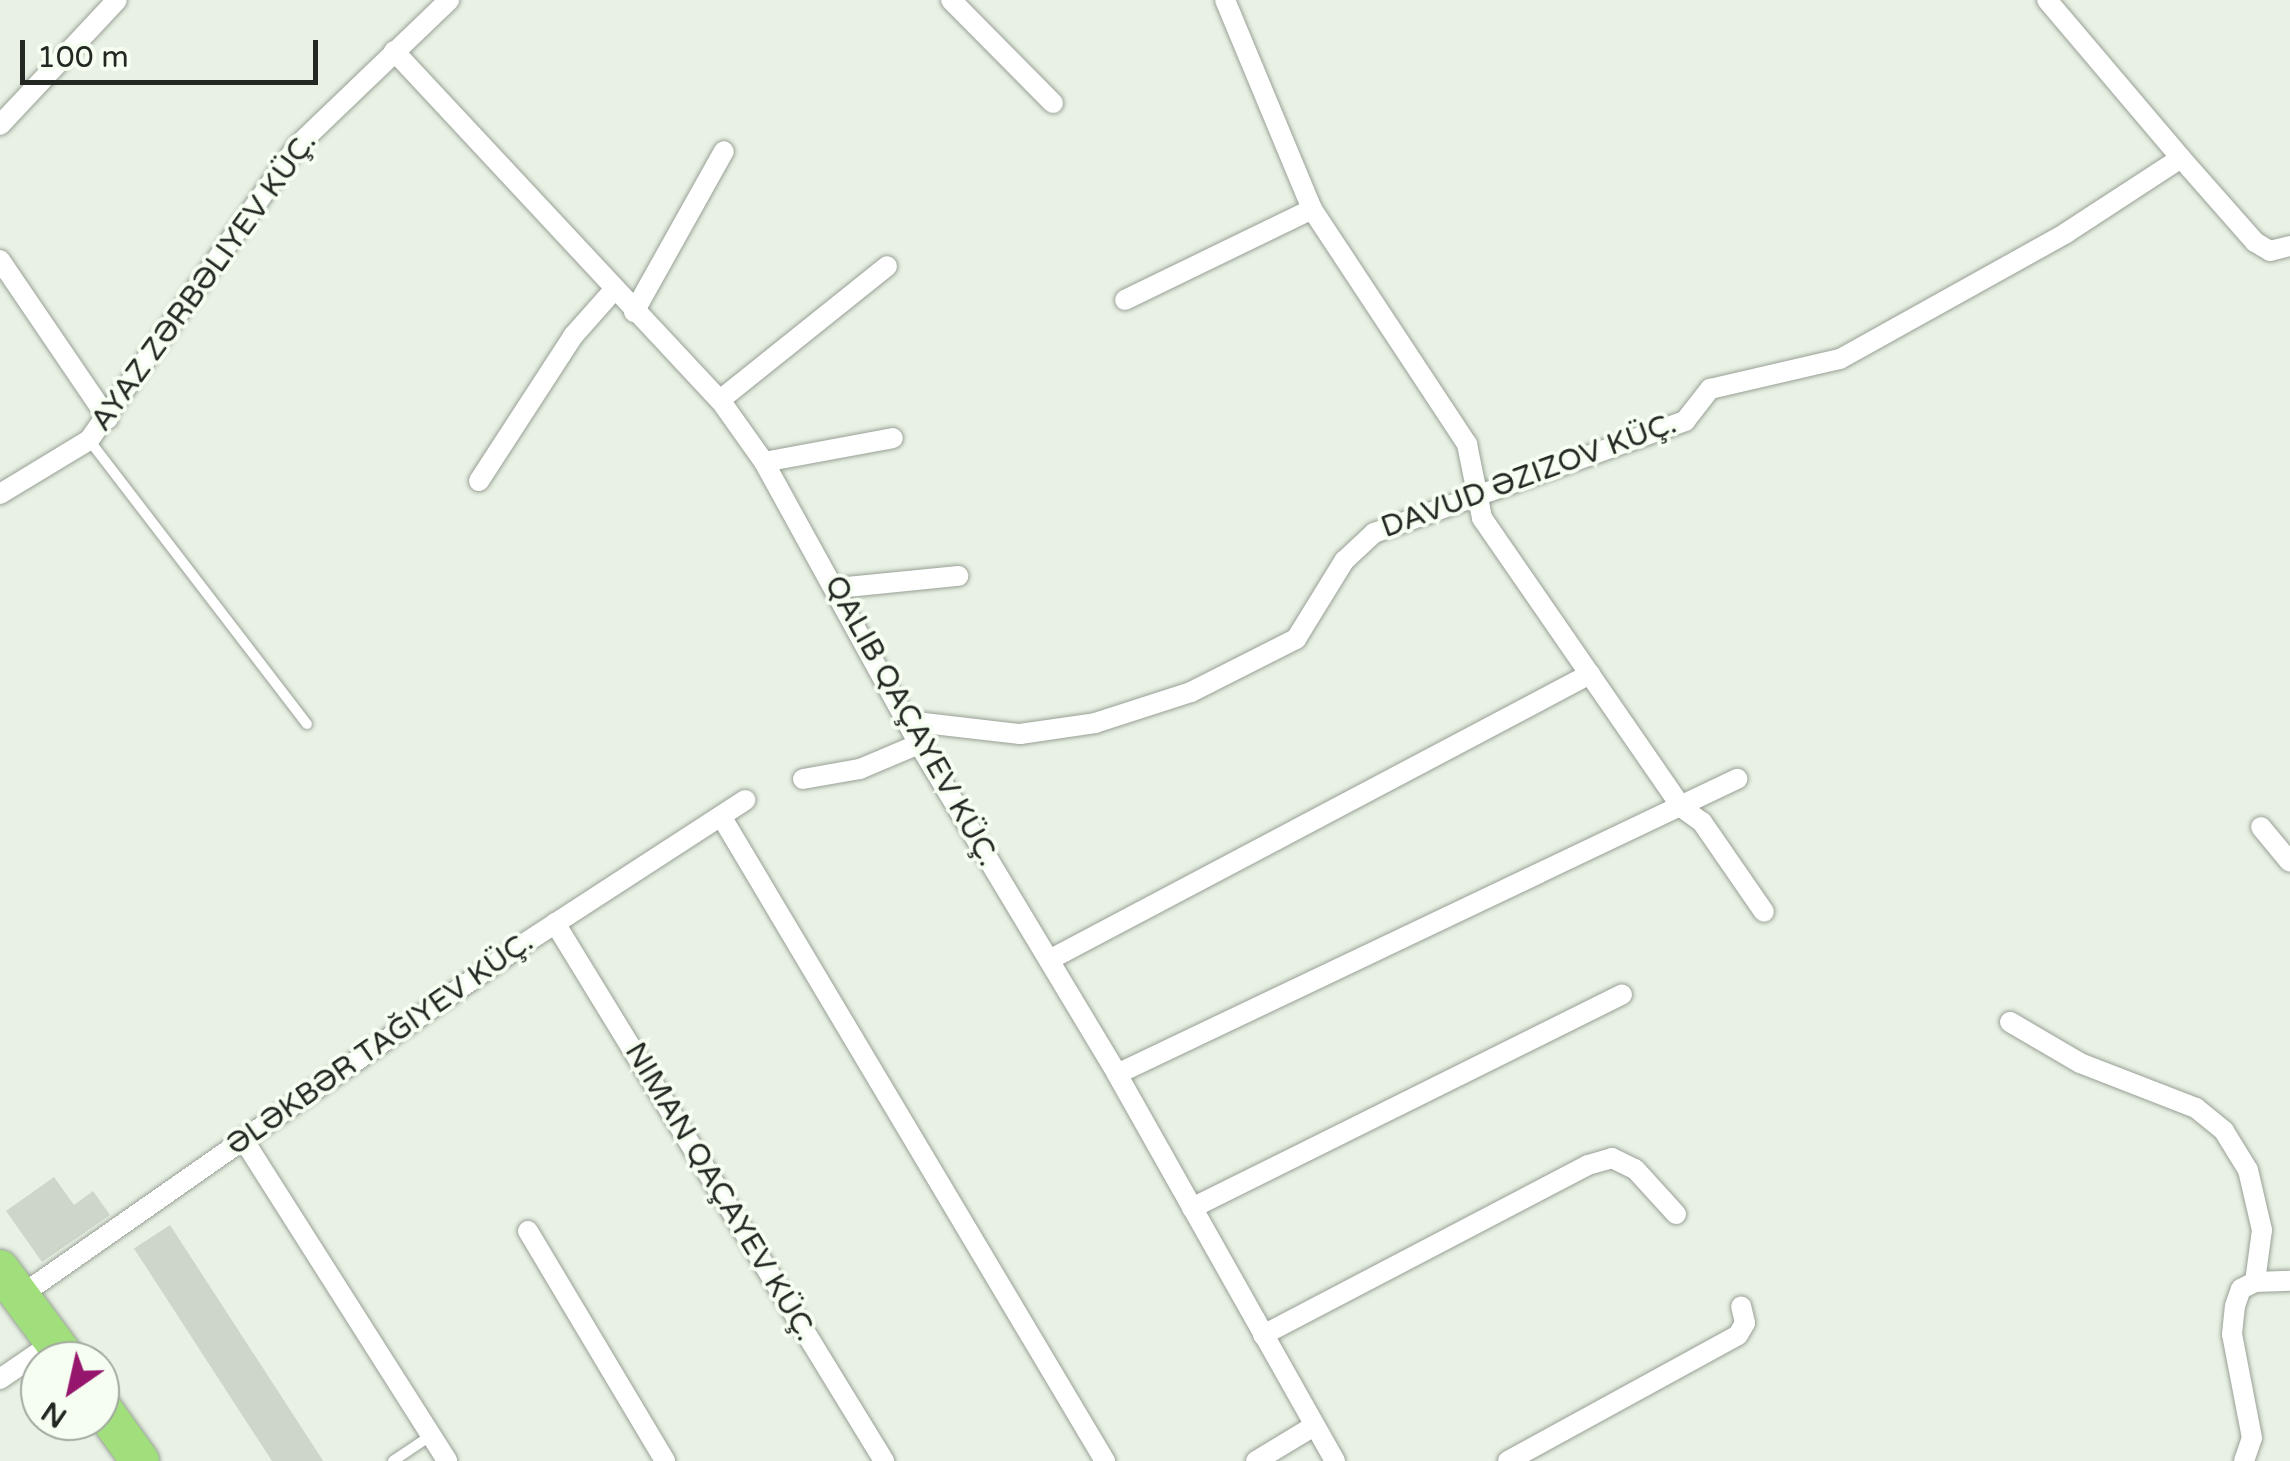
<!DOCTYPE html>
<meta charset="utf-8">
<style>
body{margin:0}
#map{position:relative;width:2290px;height:1461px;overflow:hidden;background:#e8f1e4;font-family:"Varela Round",sans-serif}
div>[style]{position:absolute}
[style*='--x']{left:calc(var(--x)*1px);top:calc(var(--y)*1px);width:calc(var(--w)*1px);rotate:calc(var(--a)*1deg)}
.building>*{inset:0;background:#cdd6c9;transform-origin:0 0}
.roads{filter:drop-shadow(0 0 2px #98a095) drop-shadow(0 0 2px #98a095)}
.lane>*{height:10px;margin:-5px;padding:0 5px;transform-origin:5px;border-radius:5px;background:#fff}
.street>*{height:20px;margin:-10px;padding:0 10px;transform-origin:10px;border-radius:10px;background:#fff}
.highway>*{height:38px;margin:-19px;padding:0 19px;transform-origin:19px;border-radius:19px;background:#a0df7c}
span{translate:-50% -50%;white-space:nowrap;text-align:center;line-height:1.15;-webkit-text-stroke:8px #f5fef1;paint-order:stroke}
.street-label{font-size:30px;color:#242823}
.north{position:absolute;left:20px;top:1341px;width:100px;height:100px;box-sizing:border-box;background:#f5fef1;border:2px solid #a1a89f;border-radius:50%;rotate:214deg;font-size:28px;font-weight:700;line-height:40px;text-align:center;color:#242823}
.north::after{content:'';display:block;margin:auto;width:35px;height:45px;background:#96166e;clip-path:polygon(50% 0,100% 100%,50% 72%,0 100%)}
.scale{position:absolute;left:20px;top:40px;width:298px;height:45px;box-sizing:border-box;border:5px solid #242823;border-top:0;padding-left:12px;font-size:30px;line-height:35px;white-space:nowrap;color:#242823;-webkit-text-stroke:8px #f5fef1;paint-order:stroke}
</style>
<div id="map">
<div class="building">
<i style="clip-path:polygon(54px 1177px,74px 1205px,93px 1191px,110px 1215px,42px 1262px,6px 1211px)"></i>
<i style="left:170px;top:1225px;width:283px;height:43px;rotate:57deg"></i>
</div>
<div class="roads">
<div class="lane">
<i style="--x:89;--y:440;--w:358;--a:52.5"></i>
<i style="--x:393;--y:1461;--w:45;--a:-34"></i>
</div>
<div class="street">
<i style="--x:951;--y:0;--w:145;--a:45.3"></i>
<i style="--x:1225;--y:0;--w:226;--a:67.4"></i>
<i style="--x:1312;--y:209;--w:282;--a:56.6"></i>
<i style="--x:1467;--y:444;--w:76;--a:78.5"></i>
<i style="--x:1482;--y:518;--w:351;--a:55.4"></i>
<i style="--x:1681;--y:807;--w:26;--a:36"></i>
<i style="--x:1702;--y:822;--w:109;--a:55.4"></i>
<i style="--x:2047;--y:0;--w:207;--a:49.7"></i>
<i style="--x:394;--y:51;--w:478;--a:47"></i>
<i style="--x:720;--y:400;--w:76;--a:54.6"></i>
<i style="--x:764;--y:462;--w:322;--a:61.2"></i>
<i style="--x:919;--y:744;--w:385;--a:59"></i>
<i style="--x:1117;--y:1074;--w:444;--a:60.6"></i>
<i style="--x:0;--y:125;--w:171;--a:-46.9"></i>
<i style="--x:0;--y:260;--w:192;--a:55.8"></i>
<i style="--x:1125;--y:300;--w:208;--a:-25.9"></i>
<i style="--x:634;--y:312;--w:184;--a:-60.8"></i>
<i style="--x:720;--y:400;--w:214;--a:-38.7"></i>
<i style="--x:764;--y:462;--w:131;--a:-10.5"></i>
<i style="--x:479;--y:481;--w:173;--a:-57"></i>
<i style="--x:573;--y:336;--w:59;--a:-48.4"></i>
<i style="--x:0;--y:494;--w:104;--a:-31.2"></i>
<i style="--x:89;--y:440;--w:360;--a:-54.7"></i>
<i style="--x:297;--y:146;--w:211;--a:-43.8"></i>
<i style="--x:837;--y:588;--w:122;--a:-5.7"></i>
<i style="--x:907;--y:721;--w:114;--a:6.6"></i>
<i style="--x:1020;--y:734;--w:76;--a:-8.3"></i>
<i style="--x:1095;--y:723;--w:101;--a:-17.9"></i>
<i style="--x:1191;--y:692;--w:118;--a:-26.8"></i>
<i style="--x:1296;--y:639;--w:92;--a:-58.4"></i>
<i style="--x:1344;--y:561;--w:41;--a:-43"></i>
<i style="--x:1374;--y:533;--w:331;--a:-19.8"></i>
<i style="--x:1685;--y:421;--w:41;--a:-52"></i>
<i style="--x:1710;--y:389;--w:133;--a:-13"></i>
<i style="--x:1840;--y:359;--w:259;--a:-29.1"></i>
<i style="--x:2066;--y:233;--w:137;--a:-33.1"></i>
<i style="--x:2181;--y:158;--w:112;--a:48.6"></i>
<i style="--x:2255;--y:242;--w:17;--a:31"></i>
<i style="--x:2270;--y:251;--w:21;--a:-14"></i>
<i style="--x:803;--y:779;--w:58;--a:-10"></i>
<i style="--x:860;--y:769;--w:64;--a:-23"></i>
<i style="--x:721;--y:816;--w:751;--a:59.23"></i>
<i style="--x:2261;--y:827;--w:45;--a:50.4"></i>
<i style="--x:555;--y:923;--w:631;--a:58.55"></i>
<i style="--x:1049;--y:960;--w:612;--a:-27.86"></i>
<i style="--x:2010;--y:1022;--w:81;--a:30.4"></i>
<i style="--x:2080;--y:1063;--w:124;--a:21.2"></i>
<i style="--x:2196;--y:1108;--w:36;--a:39"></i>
<i style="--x:2224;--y:1131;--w:46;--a:58.4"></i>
<i style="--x:2248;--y:1170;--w:62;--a:76.9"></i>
<i style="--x:2262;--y:1230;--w:52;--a:97.7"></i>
<i style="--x:1117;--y:1074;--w:687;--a:-25.45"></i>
<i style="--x:243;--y:1139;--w:381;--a:57.6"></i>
<i style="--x:1192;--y:1208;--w:480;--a:-26.4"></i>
<i style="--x:528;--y:1231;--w:268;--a:59.2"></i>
<i style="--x:20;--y:1296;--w:609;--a:-34.97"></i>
<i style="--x:519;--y:947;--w:270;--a:-33"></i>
<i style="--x:1263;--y:1335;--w:367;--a:-27.6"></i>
<i style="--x:1588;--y:1165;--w:25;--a:-16"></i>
<i style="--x:1612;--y:1158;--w:25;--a:26"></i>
<i style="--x:1635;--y:1169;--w:61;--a:47.7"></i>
<i style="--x:0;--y:1379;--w:65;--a:-34.4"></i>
<i style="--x:1256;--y:1461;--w:68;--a:-31.1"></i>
<i style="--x:1508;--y:1461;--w:262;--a:-28.7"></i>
<i style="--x:1738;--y:1335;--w:14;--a:-60"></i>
<i style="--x:1745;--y:1323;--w:17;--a:-103"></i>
<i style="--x:2244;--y:1461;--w:24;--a:-71"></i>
<i style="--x:2252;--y:1438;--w:106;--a:-100.9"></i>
<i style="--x:2232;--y:1334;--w:28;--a:-84"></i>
<i style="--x:2235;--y:1306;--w:18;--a:-71"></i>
<i style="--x:2241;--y:1289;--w:16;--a:-27"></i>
<i style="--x:2255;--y:1282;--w:35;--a:-2"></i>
</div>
<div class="highway">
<i style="--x:0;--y:1269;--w:114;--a:53.5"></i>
<i style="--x:100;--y:1405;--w:69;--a:54.5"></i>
</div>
</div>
<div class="street-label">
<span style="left:204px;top:282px;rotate:-54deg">AYAZ ZƏRBƏLIYEV KÜÇ.</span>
<span style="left:1529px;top:476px;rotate:-20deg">DAVUD ƏZIZOV KÜÇ.</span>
<span style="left:911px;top:721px;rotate:61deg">QALIB QAÇAYEV KÜÇ.</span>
<span style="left:380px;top:1044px;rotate:-35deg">ƏLƏKBƏR TAĞIYEV KÜÇ.</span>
<span style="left:720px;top:1192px;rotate:59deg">NIMAN QAÇAYEV KÜÇ.</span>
</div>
<div class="north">N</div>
<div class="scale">100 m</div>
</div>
